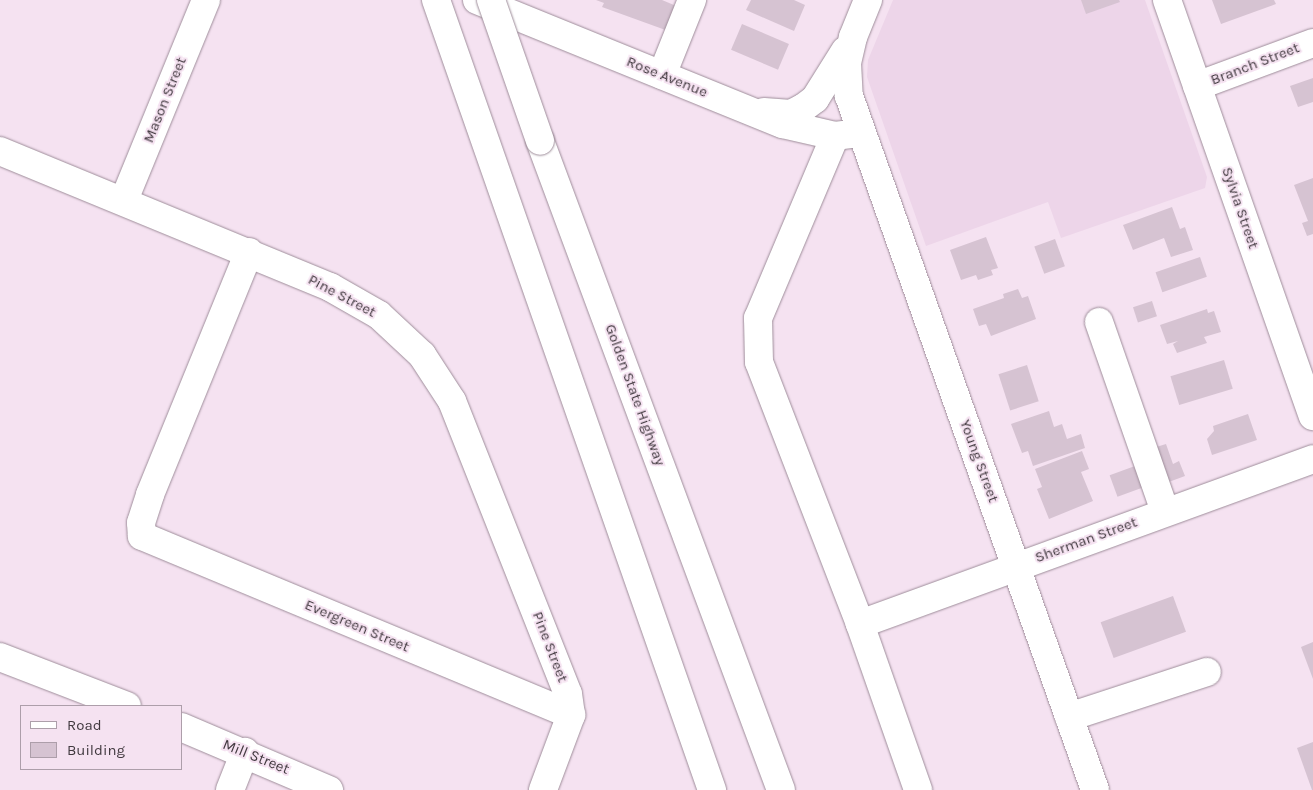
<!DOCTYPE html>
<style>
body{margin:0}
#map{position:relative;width:1313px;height:790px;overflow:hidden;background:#f5e2f1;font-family:Karla,sans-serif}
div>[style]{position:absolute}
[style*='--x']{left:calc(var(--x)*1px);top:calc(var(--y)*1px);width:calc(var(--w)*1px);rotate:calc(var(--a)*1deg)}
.built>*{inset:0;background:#edd5e9}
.building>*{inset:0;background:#d6c3d2;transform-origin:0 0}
.roads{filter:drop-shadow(0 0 1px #9e8d9a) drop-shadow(0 0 1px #9e8d9a)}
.minor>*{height:28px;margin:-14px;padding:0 14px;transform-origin:14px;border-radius:14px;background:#fff}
.highway>*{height:28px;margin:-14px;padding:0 14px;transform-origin:14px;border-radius:14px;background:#fff}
.bridges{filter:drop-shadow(0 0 1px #9e8d9a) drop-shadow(0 0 1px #9e8d9a)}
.highway-bridge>*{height:28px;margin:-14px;padding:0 14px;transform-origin:14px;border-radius:14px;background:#fff}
span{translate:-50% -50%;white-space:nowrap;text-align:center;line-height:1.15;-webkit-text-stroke:4px #f5e2f1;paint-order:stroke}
.street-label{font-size:15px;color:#41393f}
.legend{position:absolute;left:20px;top:705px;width:162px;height:65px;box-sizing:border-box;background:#f5e2f1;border:1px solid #ad9eaa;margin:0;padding:6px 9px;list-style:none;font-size:15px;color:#41393f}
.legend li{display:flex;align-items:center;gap:10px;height:25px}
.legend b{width:25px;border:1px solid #ad9eaa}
</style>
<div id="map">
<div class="built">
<i style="clip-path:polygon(893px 0,1145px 0,1207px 177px,1205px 188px,1061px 238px,1048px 202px,926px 246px,867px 77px,868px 60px)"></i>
</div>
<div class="building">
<i style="clip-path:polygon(596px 0,662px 0,681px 8px,671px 32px,602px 7px,604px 3px)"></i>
<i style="clip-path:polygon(751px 0,794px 0,805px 5px,794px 31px,746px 10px)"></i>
<i style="clip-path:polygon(1081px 0,1119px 0,1120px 2px,1086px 14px)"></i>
<i style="clip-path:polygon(1212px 0,1274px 0,1276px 4px,1221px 24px)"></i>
<i style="left:742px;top:24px;width:51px;height:28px;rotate:23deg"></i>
<i style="clip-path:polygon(1313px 78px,1313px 102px,1298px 107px,1290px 86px)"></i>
<i style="clip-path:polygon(1313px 178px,1313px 234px,1307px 236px,1302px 223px,1308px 221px,1294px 185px)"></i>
<i style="clip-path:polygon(1172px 207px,1180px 229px,1185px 227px,1193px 250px,1171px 257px,1164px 238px,1133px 250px,1123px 225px)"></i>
<i style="clip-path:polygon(986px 237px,998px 268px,991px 270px,993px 275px,978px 280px,976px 275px,961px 280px,950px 250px)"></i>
<i style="left:1055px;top:239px;width:29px;height:22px;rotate:70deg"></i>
<i style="left:1200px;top:257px;width:21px;height:47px;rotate:71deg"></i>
<i style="clip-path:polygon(1018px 289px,1022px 298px,1028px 296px,1036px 319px,991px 336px,986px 324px,979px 326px,973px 309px,1004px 298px,1003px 294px)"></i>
<i style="left:1152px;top:301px;width:16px;height:20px;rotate:72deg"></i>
<i style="clip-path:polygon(1207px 309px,1208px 313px,1214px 311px,1221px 332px,1204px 337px,1207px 343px,1177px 353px,1173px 344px,1178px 341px,1167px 344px,1160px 325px)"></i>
<i style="left:1224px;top:360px;width:30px;height:56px;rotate:73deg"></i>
<i style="left:1027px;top:365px;width:38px;height:30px;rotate:72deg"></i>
<i style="clip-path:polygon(1049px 411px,1054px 427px,1062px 424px,1067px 439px,1081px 434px,1085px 448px,1033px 466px,1028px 451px,1022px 453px,1011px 424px)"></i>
<i style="clip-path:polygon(1248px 414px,1257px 440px,1212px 455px,1207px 439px,1214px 431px,1213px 426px)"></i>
<i style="clip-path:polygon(1166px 444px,1173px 464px,1179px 461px,1185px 476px,1166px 483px,1153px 448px)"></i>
<i style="clip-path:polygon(1082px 451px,1089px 469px,1081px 472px,1093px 501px,1049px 519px,1037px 489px,1042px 487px,1035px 469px)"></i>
<i style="left:1135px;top:466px;width:23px;height:27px;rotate:70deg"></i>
<i style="left:1173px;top:596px;width:38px;height:77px;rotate:70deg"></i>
<i style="clip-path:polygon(1313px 642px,1313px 679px,1301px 647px)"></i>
<i style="clip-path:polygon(1313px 742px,1313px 790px,1312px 790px,1297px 748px)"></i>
</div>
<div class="roads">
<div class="minor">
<i style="--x:477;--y:0;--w:330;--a:22.1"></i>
<i style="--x:783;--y:124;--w:53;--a:13"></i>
<i style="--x:835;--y:136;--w:17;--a:-7"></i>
<i style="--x:868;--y:0;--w:40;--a:112"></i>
<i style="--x:853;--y:37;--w:27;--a:103"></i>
<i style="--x:847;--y:63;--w:33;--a:87"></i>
<i style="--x:849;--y:96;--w:736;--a:70.48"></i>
<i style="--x:1167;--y:0;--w:441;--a:70.7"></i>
<i style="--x:662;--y:75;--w:81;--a:-68.2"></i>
<i style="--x:1197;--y:86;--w:124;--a:-20.3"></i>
<i style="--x:764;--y:112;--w:27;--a:4"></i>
<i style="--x:791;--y:114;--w:13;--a:-27"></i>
<i style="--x:803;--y:108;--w:15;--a:-37"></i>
<i style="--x:815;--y:99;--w:57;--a:-58"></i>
<i style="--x:835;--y:136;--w:198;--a:112.9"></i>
<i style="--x:758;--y:318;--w:44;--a:88.7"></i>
<i style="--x:759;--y:362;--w:281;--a:68.9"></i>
<i style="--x:860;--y:624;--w:176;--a:70.7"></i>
<i style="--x:0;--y:151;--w:357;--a:22.4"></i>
<i style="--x:330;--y:287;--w:56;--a:29.7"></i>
<i style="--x:379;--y:315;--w:59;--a:42.9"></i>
<i style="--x:422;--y:355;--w:55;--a:56.9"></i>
<i style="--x:452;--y:401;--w:315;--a:68.4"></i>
<i style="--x:568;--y:694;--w:21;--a:82"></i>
<i style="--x:571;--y:715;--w:80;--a:110.5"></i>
<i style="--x:124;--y:200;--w:216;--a:-67.7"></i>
<i style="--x:249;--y:252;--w:262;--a:112.2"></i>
<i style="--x:150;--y:495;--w:29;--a:108"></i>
<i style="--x:141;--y:523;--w:13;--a:86"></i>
<i style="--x:142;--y:536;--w:465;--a:22.6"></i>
<i style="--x:1099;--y:322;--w:200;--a:70.8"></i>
<i style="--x:860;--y:624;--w:482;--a:-20"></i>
<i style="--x:0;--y:657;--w:136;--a:21.1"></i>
<i style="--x:1069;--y:717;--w:145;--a:-18.1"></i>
<i style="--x:181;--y:727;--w:161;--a:23.1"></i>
<i style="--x:230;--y:790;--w:41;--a:-68.5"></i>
</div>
<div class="highway">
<i style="--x:436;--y:0;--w:837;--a:70.74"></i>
<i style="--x:540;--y:141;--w:692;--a:69.63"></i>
</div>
</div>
<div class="bridges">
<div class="highway-bridge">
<i style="--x:491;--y:0;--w:149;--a:70.8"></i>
</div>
</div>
<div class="street-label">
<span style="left:1255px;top:64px;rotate:-21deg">Branch Street</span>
<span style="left:667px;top:77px;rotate:22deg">Rose Avenue</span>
<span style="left:165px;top:100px;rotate:-68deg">Mason Street</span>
<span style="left:1240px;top:208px;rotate:71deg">Sylvia Street</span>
<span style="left:342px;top:296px;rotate:28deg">Pine Street</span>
<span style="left:635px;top:395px;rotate:70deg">Golden State Highway</span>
<span style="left:979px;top:461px;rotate:70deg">Young Street</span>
<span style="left:1086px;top:540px;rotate:-20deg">Sherman Street</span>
<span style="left:357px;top:626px;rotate:23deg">Evergreen Street</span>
<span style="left:550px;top:647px;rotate:69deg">Pine Street</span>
<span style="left:256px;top:757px;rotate:22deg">Mill Street</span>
</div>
<ul class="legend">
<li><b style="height:6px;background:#fff"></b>Road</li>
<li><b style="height:14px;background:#d6c3d2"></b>Building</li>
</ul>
</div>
